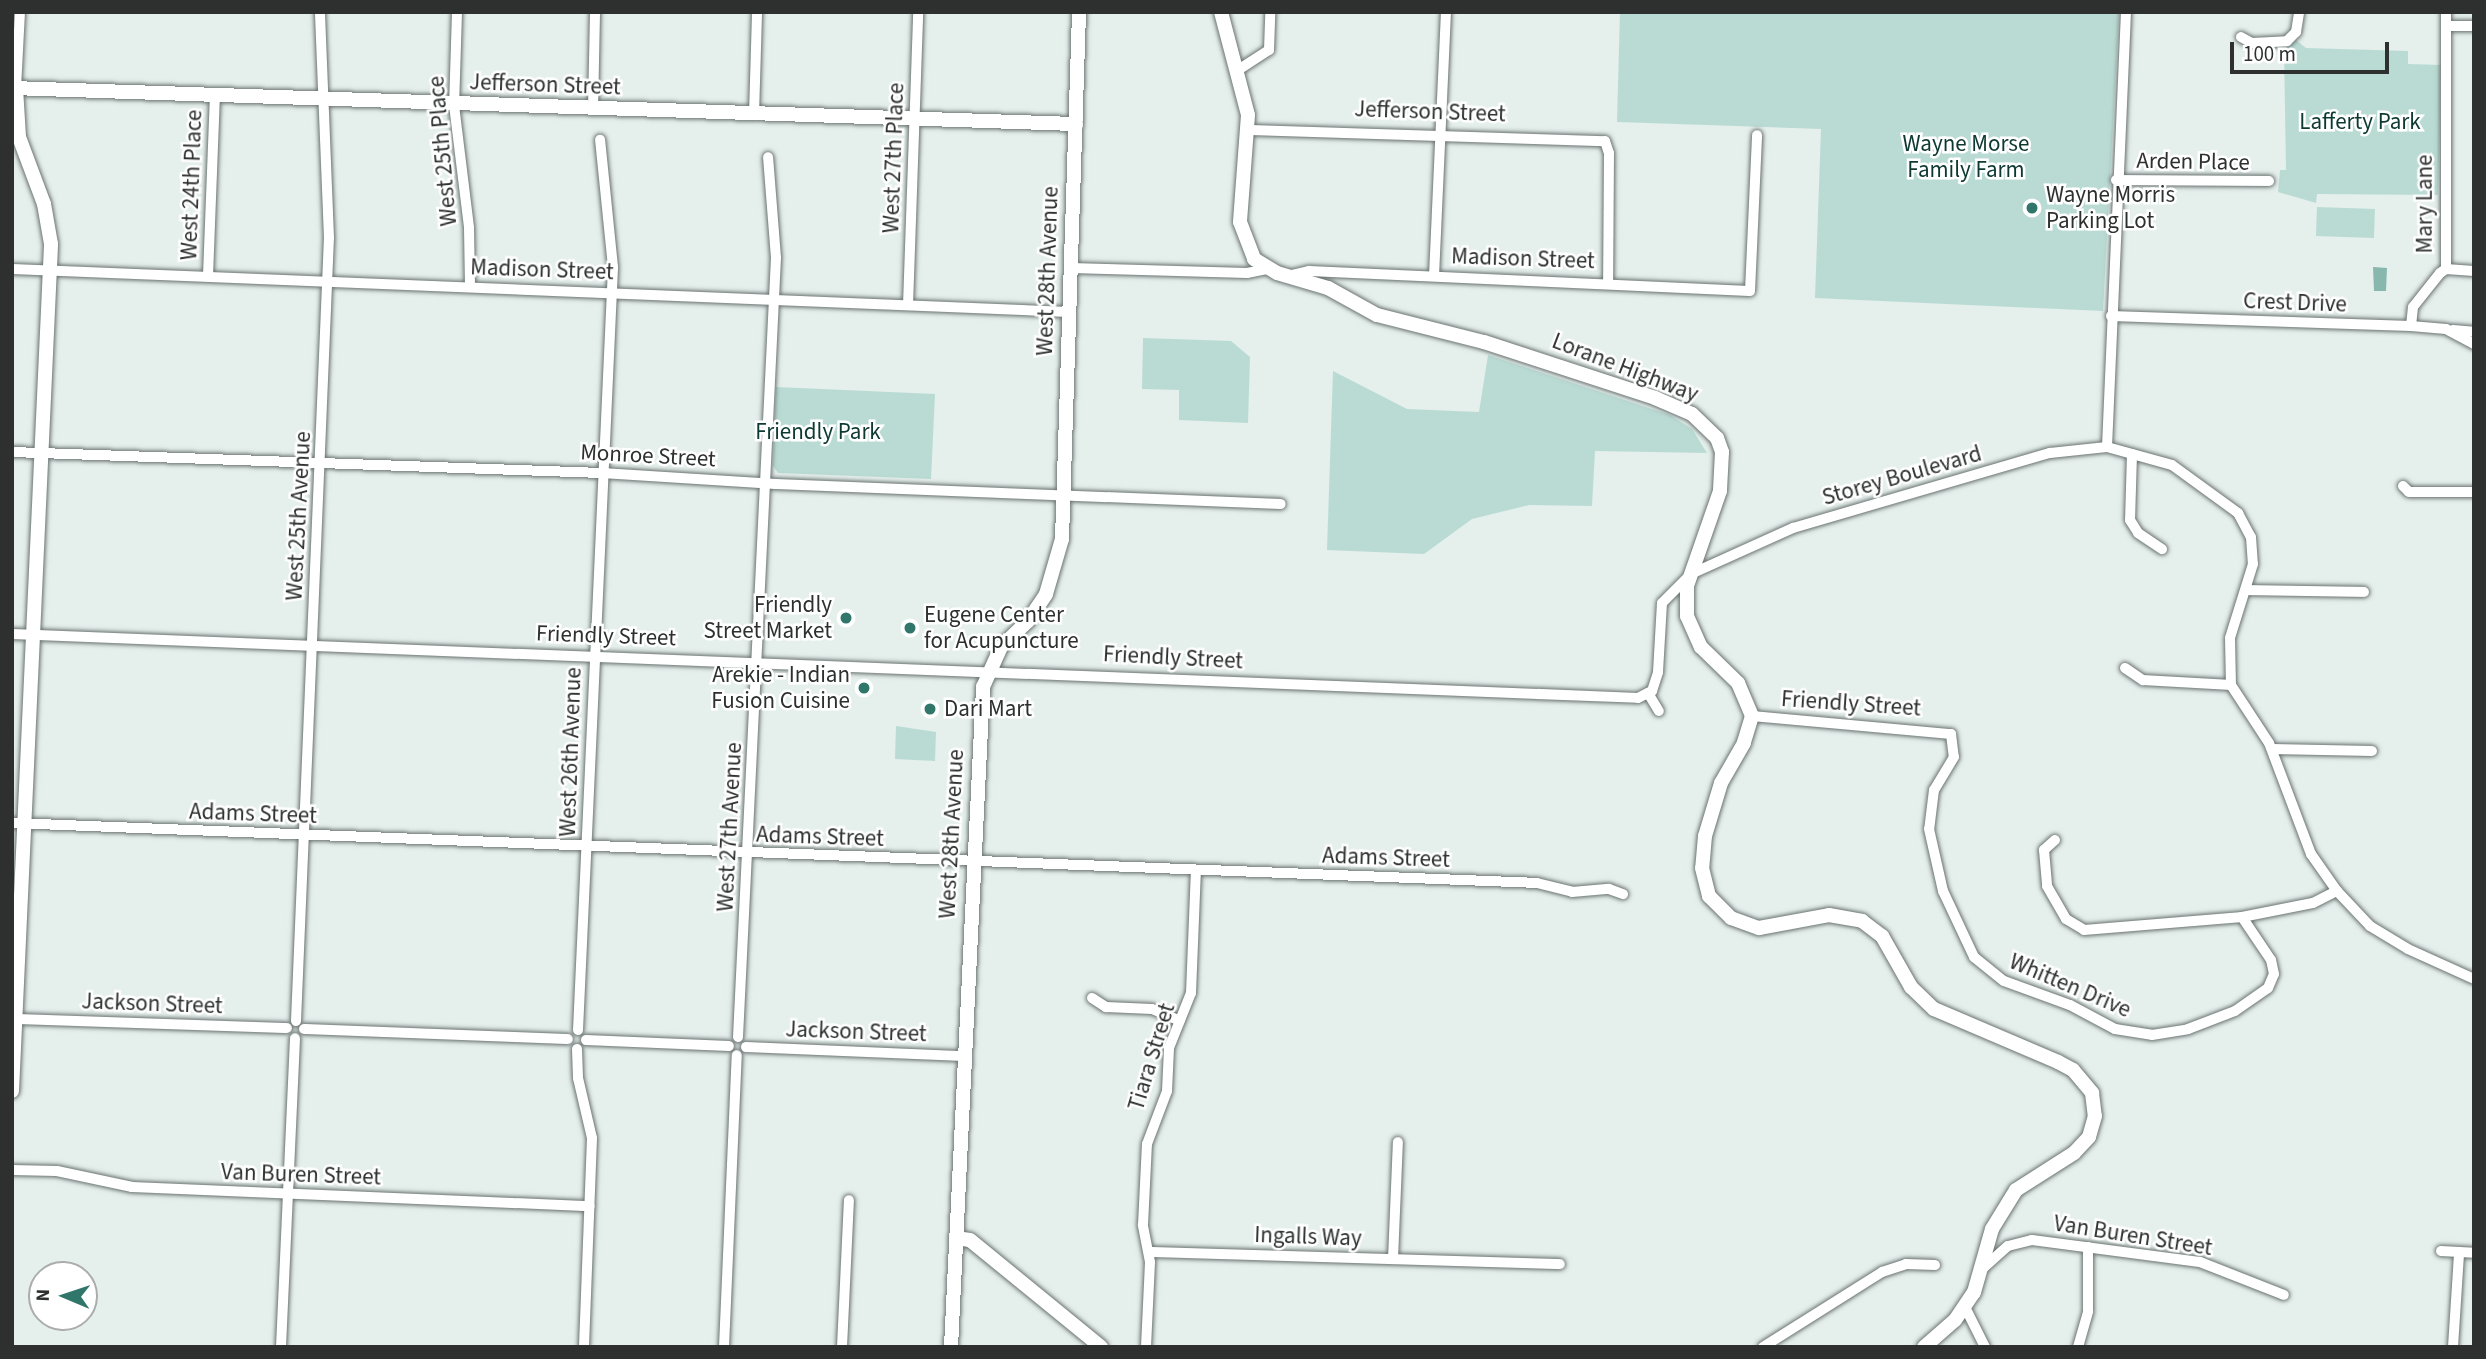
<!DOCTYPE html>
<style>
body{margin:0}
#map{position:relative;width:2486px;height:1359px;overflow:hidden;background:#e5efec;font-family:"Source Sans 3",sans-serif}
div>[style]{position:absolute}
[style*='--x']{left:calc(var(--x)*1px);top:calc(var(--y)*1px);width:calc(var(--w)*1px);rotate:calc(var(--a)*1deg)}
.green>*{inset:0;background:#badbd4;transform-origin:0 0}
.water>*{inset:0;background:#88b7ad}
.roads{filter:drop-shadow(0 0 2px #6a7371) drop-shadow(0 0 2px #6a7371)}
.street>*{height:10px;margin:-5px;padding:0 5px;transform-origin:5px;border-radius:5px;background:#fff}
.secondary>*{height:14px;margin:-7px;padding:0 7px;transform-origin:7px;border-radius:7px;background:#fff}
.dots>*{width:19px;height:19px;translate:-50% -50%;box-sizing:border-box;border:4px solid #fff;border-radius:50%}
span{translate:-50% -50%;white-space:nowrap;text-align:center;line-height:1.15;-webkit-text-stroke:5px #fff;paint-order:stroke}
.street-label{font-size:23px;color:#2d302f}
.park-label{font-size:23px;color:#0d3932}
.poi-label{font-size:23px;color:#2d302f}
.left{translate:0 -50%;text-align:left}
.right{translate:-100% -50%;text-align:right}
.frame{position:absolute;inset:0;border:14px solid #2d302f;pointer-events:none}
.north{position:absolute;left:28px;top:1261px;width:70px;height:70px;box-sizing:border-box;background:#fff;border:2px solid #abacac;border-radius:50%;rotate:272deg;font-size:19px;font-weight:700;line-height:28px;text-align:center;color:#2d302f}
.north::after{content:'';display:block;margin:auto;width:24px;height:32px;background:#31766a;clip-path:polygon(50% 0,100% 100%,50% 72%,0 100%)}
.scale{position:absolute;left:2230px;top:42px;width:159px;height:32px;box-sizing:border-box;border:4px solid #2d302f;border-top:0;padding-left:9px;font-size:21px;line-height:24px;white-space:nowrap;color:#2d302f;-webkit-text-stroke:5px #fff;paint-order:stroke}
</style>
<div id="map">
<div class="green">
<i style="clip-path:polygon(1620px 12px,2119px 12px,2103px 311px,1815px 298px,1821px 129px,1617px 122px)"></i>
<i style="clip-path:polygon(2296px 40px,2306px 48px,2408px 51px,2408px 64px,2441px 65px,2438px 195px,2317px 194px,2316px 203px,2278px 192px,2280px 170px,2286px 170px,2284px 49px)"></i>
<i style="left:2317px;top:207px;width:58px;height:29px;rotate:2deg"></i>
<i style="clip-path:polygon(1143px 338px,1231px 341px,1250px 357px,1248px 423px,1179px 420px,1179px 390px,1142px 389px)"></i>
<i style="clip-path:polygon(1488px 355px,1670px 415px,1692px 429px,1707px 453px,1595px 451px,1592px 506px,1529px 505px,1472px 519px,1424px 554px,1327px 550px,1333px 371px,1407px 409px,1479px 412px)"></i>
<i style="clip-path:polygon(776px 387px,935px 394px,931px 479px,778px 473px,773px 466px)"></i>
<i style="clip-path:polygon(896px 726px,936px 732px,935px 761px,895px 759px)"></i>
</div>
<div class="water">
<i style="clip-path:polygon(2373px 267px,2387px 268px,2386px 291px,2374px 291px)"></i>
</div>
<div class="roads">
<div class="street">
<i style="--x:457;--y:12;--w:93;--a:91.8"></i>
<i style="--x:454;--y:105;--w:124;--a:83"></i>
<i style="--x:469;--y:228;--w:59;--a:89"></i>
<i style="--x:2448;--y:26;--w:26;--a:0"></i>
<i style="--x:2241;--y:37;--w:13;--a:29"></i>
<i style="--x:2252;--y:43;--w:35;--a:-3"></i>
<i style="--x:2287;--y:41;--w:13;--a:-45"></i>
<i style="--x:2296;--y:32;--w:20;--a:-81"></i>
<i style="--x:1238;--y:70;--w:37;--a:-33"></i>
<i style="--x:1269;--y:50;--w:38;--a:-88"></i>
<i style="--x:16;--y:88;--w:76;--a:-87"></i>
<i style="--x:593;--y:109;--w:97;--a:-88.8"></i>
<i style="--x:754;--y:115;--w:103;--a:-88.3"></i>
<i style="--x:1250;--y:130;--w:355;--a:1.8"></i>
<i style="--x:1605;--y:141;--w:13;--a:72"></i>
<i style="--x:1609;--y:153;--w:129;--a:90.4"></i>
<i style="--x:2116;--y:180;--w:153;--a:0.4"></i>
<i style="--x:1071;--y:268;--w:176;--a:1.6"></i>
<i style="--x:1247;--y:273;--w:20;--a:-11"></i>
<i style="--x:12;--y:269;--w:1058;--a:2.33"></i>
<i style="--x:2446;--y:269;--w:257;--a:-90"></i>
<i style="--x:208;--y:276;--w:181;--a:-87.8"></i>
<i style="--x:1287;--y:276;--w:23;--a:-13"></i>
<i style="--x:1309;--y:271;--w:441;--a:2.6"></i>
<i style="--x:1750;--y:291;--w:156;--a:-87.4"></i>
<i style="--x:1434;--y:276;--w:264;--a:-87.4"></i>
<i style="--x:908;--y:305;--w:293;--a:-88"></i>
<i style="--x:2111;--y:316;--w:300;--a:1.9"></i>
<i style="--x:2411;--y:326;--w:35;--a:5"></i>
<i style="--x:2446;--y:329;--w:32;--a:28"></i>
<i style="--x:2411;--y:326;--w:19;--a:-84"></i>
<i style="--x:2413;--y:307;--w:43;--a:-51.5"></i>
<i style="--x:2440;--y:273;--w:7;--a:-34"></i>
<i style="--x:2446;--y:269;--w:28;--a:4"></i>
<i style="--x:2453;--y:330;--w:21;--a:5"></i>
<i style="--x:2107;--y:447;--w:435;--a:-87.5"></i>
<i style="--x:12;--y:452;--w:590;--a:2.04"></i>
<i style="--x:602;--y:473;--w:174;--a:3.6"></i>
<i style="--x:776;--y:484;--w:505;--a:2.27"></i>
<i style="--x:2132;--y:454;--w:66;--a:91.7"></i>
<i style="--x:2130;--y:520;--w:15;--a:58"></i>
<i style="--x:2138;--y:533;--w:29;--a:34"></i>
<i style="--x:2403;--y:486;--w:8;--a:45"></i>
<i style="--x:2409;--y:492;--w:65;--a:0"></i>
<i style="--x:2248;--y:590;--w:116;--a:1"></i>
<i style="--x:12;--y:634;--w:1627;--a:2.25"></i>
<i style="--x:1638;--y:698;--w:16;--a:-27"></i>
<i style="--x:1652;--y:691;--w:20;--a:-72"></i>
<i style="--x:1658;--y:672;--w:69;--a:-86.7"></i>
<i style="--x:1662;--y:603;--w:41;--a:-45"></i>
<i style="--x:1691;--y:574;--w:112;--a:-24.3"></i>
<i style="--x:1793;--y:528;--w:268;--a:-16.3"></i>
<i style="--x:2050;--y:453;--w:57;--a:-6"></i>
<i style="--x:2107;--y:447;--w:67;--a:15.5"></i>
<i style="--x:2172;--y:465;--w:82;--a:36"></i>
<i style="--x:2238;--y:513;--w:27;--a:62"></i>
<i style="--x:2251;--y:537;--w:27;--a:86"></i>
<i style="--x:2253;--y:564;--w:77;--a:107.3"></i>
<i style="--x:2230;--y:638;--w:47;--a:88.8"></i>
<i style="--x:2231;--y:685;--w:69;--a:56.8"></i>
<i style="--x:2269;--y:743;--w:119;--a:69.3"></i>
<i style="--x:2311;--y:854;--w:45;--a:54.9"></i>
<i style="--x:2337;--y:891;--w:48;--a:46.7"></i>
<i style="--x:2370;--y:926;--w:44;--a:31.2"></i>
<i style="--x:2408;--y:949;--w:72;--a:24.4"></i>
<i style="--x:2125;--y:668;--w:22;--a:34"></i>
<i style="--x:2143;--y:680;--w:88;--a:3.3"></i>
<i style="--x:1648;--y:693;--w:21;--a:59"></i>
<i style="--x:1752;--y:716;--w:200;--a:5.2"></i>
<i style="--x:1951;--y:734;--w:23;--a:83"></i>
<i style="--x:1954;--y:757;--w:39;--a:121"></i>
<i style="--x:1934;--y:790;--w:39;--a:97"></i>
<i style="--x:1929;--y:829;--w:64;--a:77.3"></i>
<i style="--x:1943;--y:891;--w:73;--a:64.8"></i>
<i style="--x:1974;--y:957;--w:38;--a:39"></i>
<i style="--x:2004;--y:981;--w:70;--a:20"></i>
<i style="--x:2070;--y:1005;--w:51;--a:28.1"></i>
<i style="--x:2115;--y:1029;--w:37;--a:9"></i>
<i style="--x:2152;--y:1035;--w:36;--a:-9"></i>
<i style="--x:2188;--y:1029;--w:50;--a:-21"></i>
<i style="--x:2235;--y:1011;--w:40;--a:-34.9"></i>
<i style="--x:2268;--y:988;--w:15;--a:-67"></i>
<i style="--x:2274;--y:974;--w:14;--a:-102"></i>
<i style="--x:2271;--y:960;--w:52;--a:-124"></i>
<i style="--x:2272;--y:749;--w:100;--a:1.1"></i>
<i style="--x:12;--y:823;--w:1526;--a:2.25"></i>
<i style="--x:1537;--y:883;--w:36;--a:14"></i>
<i style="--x:1572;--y:892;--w:37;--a:-5"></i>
<i style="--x:1609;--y:889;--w:15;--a:20"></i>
<i style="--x:2055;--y:840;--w:15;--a:138"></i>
<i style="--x:2044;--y:850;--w:36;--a:85"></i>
<i style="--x:2047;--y:886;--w:38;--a:60"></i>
<i style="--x:2066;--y:919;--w:21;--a:31"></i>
<i style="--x:2084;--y:930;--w:159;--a:-4.7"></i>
<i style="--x:2242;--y:917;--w:72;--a:-11.2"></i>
<i style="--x:2313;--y:903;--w:27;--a:-27"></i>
<i style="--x:1092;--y:998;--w:17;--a:33"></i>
<i style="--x:1106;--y:1007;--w:46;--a:2.5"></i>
<i style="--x:1152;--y:1009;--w:30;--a:23"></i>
<i style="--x:15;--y:1019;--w:272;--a:1.9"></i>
<i style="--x:296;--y:1021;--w:784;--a:-87.59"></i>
<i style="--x:329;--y:238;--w:226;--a:-92.3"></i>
<i style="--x:304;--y:1029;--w:264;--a:2.2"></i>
<i style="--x:578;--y:1030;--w:764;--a:-87.37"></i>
<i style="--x:613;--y:267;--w:128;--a:-95.8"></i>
<i style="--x:738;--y:1037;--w:780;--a:-87.21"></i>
<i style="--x:776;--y:258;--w:101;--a:-94.5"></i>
<i style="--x:586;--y:1040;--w:143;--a:2.4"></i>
<i style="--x:746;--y:1047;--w:218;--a:2.4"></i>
<i style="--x:577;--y:1049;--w:29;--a:88"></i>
<i style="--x:578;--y:1078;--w:62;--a:76.9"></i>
<i style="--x:592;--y:1138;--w:209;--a:92.2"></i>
<i style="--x:12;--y:1170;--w:45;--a:1.3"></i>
<i style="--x:57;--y:1171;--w:77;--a:12"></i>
<i style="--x:132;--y:1187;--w:458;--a:2.4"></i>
<i style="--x:2441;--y:1251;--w:33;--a:3"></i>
<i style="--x:1149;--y:1252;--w:411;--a:1.7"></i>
<i style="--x:1393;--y:1259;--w:117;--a:-87.6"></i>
<i style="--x:1981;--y:1270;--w:36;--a:-42"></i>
<i style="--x:2008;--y:1246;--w:25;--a:-14"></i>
<i style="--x:2032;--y:1240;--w:169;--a:7.5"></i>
<i style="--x:2200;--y:1262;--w:90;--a:21.4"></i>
<i style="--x:1965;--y:1307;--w:45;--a:63.4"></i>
<i style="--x:281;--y:1347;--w:309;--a:-87.4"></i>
<i style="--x:724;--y:1347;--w:292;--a:-87.5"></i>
<i style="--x:842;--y:1347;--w:147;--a:-87.3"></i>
<i style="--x:1146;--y:1347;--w:85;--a:-87.3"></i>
<i style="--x:1150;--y:1262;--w:38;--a:-101"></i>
<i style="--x:1143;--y:1225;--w:81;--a:-87.2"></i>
<i style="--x:1147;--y:1144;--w:57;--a:-69.3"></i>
<i style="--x:1167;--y:1091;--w:43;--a:-87.3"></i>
<i style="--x:1169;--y:1048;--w:59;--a:-68.2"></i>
<i style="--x:1191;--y:993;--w:122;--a:-87.7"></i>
<i style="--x:1763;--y:1347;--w:141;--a:-32.2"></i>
<i style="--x:1882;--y:1272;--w:25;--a:-18"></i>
<i style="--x:1906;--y:1264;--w:29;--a:2"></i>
<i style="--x:2078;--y:1347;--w:37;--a:-74"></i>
<i style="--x:2088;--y:1311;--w:64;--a:-90"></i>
<i style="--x:2453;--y:1347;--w:94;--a:-86.3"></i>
</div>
<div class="secondary">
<i style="--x:1221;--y:12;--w:106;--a:75.3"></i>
<i style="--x:1248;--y:115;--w:107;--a:94.3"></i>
<i style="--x:1240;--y:222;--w:40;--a:69"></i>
<i style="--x:1254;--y:259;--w:27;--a:31"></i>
<i style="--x:1277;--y:273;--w:53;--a:16.4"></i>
<i style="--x:1328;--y:288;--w:56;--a:28.9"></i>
<i style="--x:1377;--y:315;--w:110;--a:14.2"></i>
<i style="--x:1484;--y:342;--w:180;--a:18.1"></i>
<i style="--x:1655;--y:398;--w:40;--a:23.4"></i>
<i style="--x:1692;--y:414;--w:35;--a:44"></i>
<i style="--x:1717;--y:438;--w:15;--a:70"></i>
<i style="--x:1722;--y:452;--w:39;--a:93"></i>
<i style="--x:1720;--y:491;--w:101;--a:109.2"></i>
<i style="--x:1687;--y:586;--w:30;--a:90"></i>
<i style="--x:1687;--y:616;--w:34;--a:66"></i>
<i style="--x:1701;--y:647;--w:52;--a:44.2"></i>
<i style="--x:1738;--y:683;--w:36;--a:67"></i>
<i style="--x:1752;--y:716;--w:28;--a:107"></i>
<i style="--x:1744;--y:743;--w:46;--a:119.9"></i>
<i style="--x:1721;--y:783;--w:55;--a:106.8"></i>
<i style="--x:1705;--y:836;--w:32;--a:95"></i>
<i style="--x:1702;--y:868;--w:29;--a:76"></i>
<i style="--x:1709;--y:896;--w:31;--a:45"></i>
<i style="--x:1731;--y:918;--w:30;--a:20"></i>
<i style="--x:1759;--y:928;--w:71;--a:-10.5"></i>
<i style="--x:1829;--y:915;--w:34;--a:10"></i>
<i style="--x:1862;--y:921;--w:25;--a:37"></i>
<i style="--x:1882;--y:936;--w:59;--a:60.4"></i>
<i style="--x:1911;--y:987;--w:32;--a:44"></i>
<i style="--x:1934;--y:1009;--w:135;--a:23.1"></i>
<i style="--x:2058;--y:1062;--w:17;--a:28"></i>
<i style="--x:2073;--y:1070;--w:30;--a:50"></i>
<i style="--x:2092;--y:1093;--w:23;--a:83"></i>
<i style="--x:2095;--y:1116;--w:22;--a:106"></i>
<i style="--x:2089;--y:1137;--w:22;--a:133"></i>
<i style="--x:2074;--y:1153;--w:69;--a:147.5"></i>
<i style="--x:2016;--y:1190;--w:46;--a:121.6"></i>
<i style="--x:1992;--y:1229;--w:66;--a:105.9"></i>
<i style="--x:1974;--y:1292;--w:34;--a:124"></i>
<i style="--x:1955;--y:1320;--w:41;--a:138.9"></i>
<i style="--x:12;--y:88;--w:1065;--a:1.94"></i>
<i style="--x:12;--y:1091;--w:848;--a:-87.36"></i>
<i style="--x:51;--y:244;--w:41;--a:-99.9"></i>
<i style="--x:44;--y:204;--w:72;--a:-110.5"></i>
<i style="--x:19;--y:137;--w:49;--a:-93.5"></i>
<i style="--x:956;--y:1238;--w:14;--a:8"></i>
<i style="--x:970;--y:1240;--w:169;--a:39.2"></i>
<i style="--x:951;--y:1347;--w:661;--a:-87.22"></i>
<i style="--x:983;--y:687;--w:44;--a:-65.8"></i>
<i style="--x:1001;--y:647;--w:37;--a:-44"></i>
<i style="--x:1028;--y:621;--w:32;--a:-56"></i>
<i style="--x:1046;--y:594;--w:57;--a:-73.8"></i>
<i style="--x:1062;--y:539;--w:527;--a:-88.15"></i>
</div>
</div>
<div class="dots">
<i style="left:2032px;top:208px;background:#31766a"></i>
<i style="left:846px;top:618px;background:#31766a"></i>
<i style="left:910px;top:628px;background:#31766a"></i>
<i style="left:864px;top:688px;background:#31766a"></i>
<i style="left:930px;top:709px;background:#31766a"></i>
</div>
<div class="street-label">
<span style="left:545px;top:85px;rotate:2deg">Jefferson Street</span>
<span style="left:1430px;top:112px;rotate:2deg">Jefferson Street</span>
<span style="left:443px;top:151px;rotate:-95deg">West 25th Place</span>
<span style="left:894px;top:158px;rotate:-88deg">West 27th Place</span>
<span style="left:2193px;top:162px;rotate:1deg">Arden Place</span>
<span style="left:192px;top:185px;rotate:-88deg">West 24th Place</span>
<span style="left:2425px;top:204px;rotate:-90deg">Mary Lane</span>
<span style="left:1523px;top:259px;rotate:2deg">Madison Street</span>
<span style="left:542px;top:270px;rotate:2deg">Madison Street</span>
<span style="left:1048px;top:271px;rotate:-88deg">West 28th Avenue</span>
<span style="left:2295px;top:303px;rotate:2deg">Crest Drive</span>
<span style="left:1625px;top:368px;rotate:21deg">Lorane Highway</span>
<span style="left:648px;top:456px;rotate:3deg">Monroe Street</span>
<span style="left:1902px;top:476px;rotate:-16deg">Storey Boulevard</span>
<span style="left:299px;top:516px;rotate:-87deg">West 25th Avenue</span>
<span style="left:606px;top:636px;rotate:2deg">Friendly Street</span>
<span style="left:1173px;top:658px;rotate:3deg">Friendly Street</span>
<span style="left:1851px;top:704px;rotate:4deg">Friendly Street</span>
<span style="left:571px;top:752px;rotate:-88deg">West 26th Avenue</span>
<span style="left:253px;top:814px;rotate:2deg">Adams Street</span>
<span style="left:730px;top:827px;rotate:-87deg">West 27th Avenue</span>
<span style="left:952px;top:834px;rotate:-87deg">West 28th Avenue</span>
<span style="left:820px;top:837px;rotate:2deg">Adams Street</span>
<span style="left:1386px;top:858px;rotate:2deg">Adams Street</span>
<span style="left:2070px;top:986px;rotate:23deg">Whitten Drive</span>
<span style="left:152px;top:1004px;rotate:2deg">Jackson Street</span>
<span style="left:856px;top:1032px;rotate:2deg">Jackson Street</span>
<span style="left:1152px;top:1057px;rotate:-73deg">Tiara Street</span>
<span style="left:301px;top:1175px;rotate:2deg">Van Buren Street</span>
<span style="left:2133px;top:1236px;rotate:9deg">Van Buren Street</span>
<span style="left:1308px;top:1237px;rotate:2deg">Ingalls Way</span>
</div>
<div class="park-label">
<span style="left:2360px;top:122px">Lafferty Park</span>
<span style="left:1966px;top:157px">Wayne Morse<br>Family Farm</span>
<span style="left:818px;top:432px">Friendly Park</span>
</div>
<div class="poi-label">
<span class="left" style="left:2046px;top:208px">Wayne Morris<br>Parking Lot</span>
<span class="right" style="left:832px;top:618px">Friendly<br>Street Market</span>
<span class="left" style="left:924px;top:628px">Eugene Center<br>for Acupuncture</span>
<span class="right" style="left:850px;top:688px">Arekie - Indian<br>Fusion Cuisine</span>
<span class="left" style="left:944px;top:709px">Dari Mart</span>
</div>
<div class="frame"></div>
<div class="north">N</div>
<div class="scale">100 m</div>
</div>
